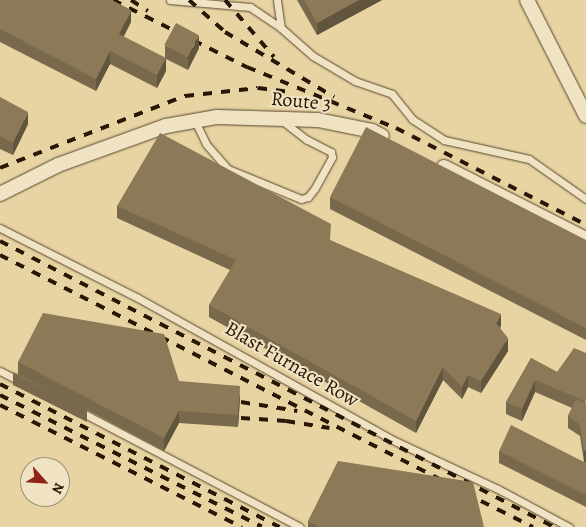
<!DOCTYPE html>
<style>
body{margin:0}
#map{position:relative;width:586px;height:527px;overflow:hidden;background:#e8d4a3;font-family:Alegreya,serif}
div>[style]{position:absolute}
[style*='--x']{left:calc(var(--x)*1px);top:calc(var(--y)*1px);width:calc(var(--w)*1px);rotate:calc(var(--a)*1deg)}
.roads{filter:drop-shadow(0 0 1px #56462d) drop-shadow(0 0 1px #56462d)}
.service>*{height:7px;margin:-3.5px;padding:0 3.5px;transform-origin:3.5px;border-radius:3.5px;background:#f0e3c3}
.minor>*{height:14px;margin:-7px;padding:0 7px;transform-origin:7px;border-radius:7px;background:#f0e3c3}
.rail>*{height:4px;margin-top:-2px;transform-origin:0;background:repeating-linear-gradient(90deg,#261706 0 9px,transparent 0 18px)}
.wall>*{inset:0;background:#78684c}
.shaded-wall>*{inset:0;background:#61553e;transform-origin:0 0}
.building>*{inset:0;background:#8b7958;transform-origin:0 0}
span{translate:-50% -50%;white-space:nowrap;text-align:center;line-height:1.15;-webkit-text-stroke:4px #f0e3c3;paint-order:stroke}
.street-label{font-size:20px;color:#261706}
.north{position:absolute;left:20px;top:457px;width:50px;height:50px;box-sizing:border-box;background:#f0e3c3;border:1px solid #9f9177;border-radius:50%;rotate:116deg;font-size:14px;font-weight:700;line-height:20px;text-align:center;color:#261706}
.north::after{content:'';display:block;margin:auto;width:18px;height:22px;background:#8f2418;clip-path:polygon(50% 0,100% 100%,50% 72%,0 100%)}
</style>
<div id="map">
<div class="roads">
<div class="service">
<i style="--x:170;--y:0;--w:80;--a:5"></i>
<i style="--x:250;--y:7;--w:37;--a:34"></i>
<i style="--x:277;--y:0;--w:28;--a:82"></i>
<i style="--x:281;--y:28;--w:43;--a:41.2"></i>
<i style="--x:313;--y:56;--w:49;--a:30.8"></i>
<i style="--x:355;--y:81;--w:39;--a:19"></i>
<i style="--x:392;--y:94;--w:32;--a:51"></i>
<i style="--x:412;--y:119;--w:38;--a:33"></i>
<i style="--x:444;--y:140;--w:87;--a:12.6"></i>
<i style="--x:529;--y:159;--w:70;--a:35.1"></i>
<i style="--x:195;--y:121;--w:25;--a:64"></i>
<i style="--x:206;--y:144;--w:33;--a:49"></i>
<i style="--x:228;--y:169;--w:79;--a:22.3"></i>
<i style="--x:301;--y:199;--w:7;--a:-16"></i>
<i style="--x:308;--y:197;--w:11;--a:-52"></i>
<i style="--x:315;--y:188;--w:35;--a:-61"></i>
<i style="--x:332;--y:157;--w:5;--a:-101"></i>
<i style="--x:331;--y:152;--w:27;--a:-153"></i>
<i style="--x:307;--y:140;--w:31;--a:-142"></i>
<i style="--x:0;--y:228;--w:155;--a:26.9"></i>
<i style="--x:138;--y:298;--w:296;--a:29.1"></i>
<i style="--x:397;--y:442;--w:111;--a:25"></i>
<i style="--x:498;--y:489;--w:81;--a:28.2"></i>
<i style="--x:0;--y:371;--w:22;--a:27"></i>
<i style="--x:81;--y:412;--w:247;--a:27.7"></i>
</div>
<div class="minor">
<i style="--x:527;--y:0;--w:130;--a:63"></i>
<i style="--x:444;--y:167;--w:159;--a:26.9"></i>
<i style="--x:0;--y:194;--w:65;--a:-26.6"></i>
<i style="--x:58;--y:165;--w:115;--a:-19.9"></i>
<i style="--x:166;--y:126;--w:52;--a:-10"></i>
<i style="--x:217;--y:117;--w:101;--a:1.7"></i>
<i style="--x:318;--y:120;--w:55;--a:11.5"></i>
<i style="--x:372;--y:131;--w:11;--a:27"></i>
</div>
</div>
<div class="rail">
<i style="--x:113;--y:0;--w:150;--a:26.6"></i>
<i style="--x:247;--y:67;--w:161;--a:22.3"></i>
<i style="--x:396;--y:128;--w:213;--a:27"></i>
<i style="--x:131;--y:0;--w:20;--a:33"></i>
<i style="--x:189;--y:0;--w:48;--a:41.6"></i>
<i style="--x:225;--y:32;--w:127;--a:30.8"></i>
<i style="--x:225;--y:0;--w:75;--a:49.3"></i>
<i style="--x:0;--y:168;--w:199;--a:-21.3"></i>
<i style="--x:185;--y:96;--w:73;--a:-6.3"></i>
<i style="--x:258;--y:88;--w:35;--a:7"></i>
<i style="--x:0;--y:241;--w:623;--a:27.3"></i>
<i style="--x:0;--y:255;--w:500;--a:27"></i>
<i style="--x:0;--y:384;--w:314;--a:27.1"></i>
<i style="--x:0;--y:395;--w:293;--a:26.7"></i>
<i style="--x:241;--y:402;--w:57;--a:9.1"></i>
<i style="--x:0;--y:405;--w:271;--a:26.8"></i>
<i style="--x:241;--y:418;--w:45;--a:3.8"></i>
<i style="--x:286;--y:421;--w:44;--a:9.2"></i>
<i style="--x:465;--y:493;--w:76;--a:26.6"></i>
</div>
<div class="wall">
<i style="clip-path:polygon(0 0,131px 22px,123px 37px,165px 58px,165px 46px,199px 48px,188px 70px,166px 59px,166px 71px,157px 88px,110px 64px,96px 91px,0 42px)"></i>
<i style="clip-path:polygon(297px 0,382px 0,317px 35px)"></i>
<i style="clip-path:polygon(0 97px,28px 124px,13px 155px,0 149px)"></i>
<i style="clip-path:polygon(330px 197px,586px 240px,586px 340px,330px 209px)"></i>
<i style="clip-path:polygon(117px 206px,330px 240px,501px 326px,500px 328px,508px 351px,481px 393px,468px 387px,462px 399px,443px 380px,416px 433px,209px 317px,209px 305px,230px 270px,117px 218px)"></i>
<i style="clip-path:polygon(586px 353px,585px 462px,586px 463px,586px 507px,499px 463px,499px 451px,584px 462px,580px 436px,568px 428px,568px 416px,572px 408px,535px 392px,522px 421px,506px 414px,506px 402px,531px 358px,557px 372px)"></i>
<i style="clip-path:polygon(18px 362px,179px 381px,240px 398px,238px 427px,179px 423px,164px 451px,87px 410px,87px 422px,13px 385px,13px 373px,18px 374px)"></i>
<i style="clip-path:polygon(308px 521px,484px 527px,308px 527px)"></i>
</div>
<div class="shaded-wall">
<i style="clip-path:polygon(359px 0,382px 0,317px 35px,317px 23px)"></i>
<i style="clip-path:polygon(131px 10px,131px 22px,119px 46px,119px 34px)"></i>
<i style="clip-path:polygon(199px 35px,199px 48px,188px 70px,188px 57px)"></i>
<i style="clip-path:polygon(110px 51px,110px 64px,96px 91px,96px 79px)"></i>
<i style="clip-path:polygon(166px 58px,166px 71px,157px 88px,157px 75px)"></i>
<i style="clip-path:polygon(28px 112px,28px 124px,13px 155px,13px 143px)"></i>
<i style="clip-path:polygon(501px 314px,501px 326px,496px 336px,496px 323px)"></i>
<i style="clip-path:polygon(508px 338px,508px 351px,481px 393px,481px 381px)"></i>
<i style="clip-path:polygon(443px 367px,443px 380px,416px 433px,416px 421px)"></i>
<i style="clip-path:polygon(468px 375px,468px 387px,462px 399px,462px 387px)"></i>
<i style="clip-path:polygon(535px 380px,535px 392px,522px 421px,522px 409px)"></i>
<i style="clip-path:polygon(240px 386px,240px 398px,238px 427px,238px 415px)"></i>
<i style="clip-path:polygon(179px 411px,179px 423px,164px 451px,164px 438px)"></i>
<i style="left:586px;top:450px;width:12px;height:2px;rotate:90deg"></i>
</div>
<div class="building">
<i style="clip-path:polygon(0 0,112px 0,131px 10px,119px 34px,166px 58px,157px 75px,110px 51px,96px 79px,0 29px)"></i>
<i style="clip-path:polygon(304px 0,359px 0,317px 23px)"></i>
<i style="left:176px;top:23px;width:26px;height:25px;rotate:28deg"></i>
<i style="clip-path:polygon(0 97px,28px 112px,13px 143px,0 136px)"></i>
<i style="clip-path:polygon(366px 127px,586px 240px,586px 328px,330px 197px)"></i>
<i style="clip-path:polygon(160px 133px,331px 224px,330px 240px,501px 314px,496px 323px,508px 338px,481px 381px,468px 375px,462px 387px,443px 367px,416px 421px,209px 305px,236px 260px,117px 206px)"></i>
<i style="clip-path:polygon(43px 313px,164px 334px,179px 381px,240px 386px,238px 415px,179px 411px,164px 438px,18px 362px)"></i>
<i style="clip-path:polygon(574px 348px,586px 353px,586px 398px,585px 401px,535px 380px,522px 409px,506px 402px,531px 358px,557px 372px)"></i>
<i style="clip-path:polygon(13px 372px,87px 410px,13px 373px)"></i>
<i style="clip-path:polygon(576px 399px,586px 404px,586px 450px,584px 451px,580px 425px,568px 416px)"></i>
<i style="clip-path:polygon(511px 425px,586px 463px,586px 495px,499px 451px)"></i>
<i style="clip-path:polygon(338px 461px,473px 482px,484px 527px,319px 527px,308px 521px)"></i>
</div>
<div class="street-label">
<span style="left:301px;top:101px;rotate:5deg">Route 3</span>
<span style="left:292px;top:364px;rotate:30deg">Blast Furnace Row</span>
</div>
<div class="north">N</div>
</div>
